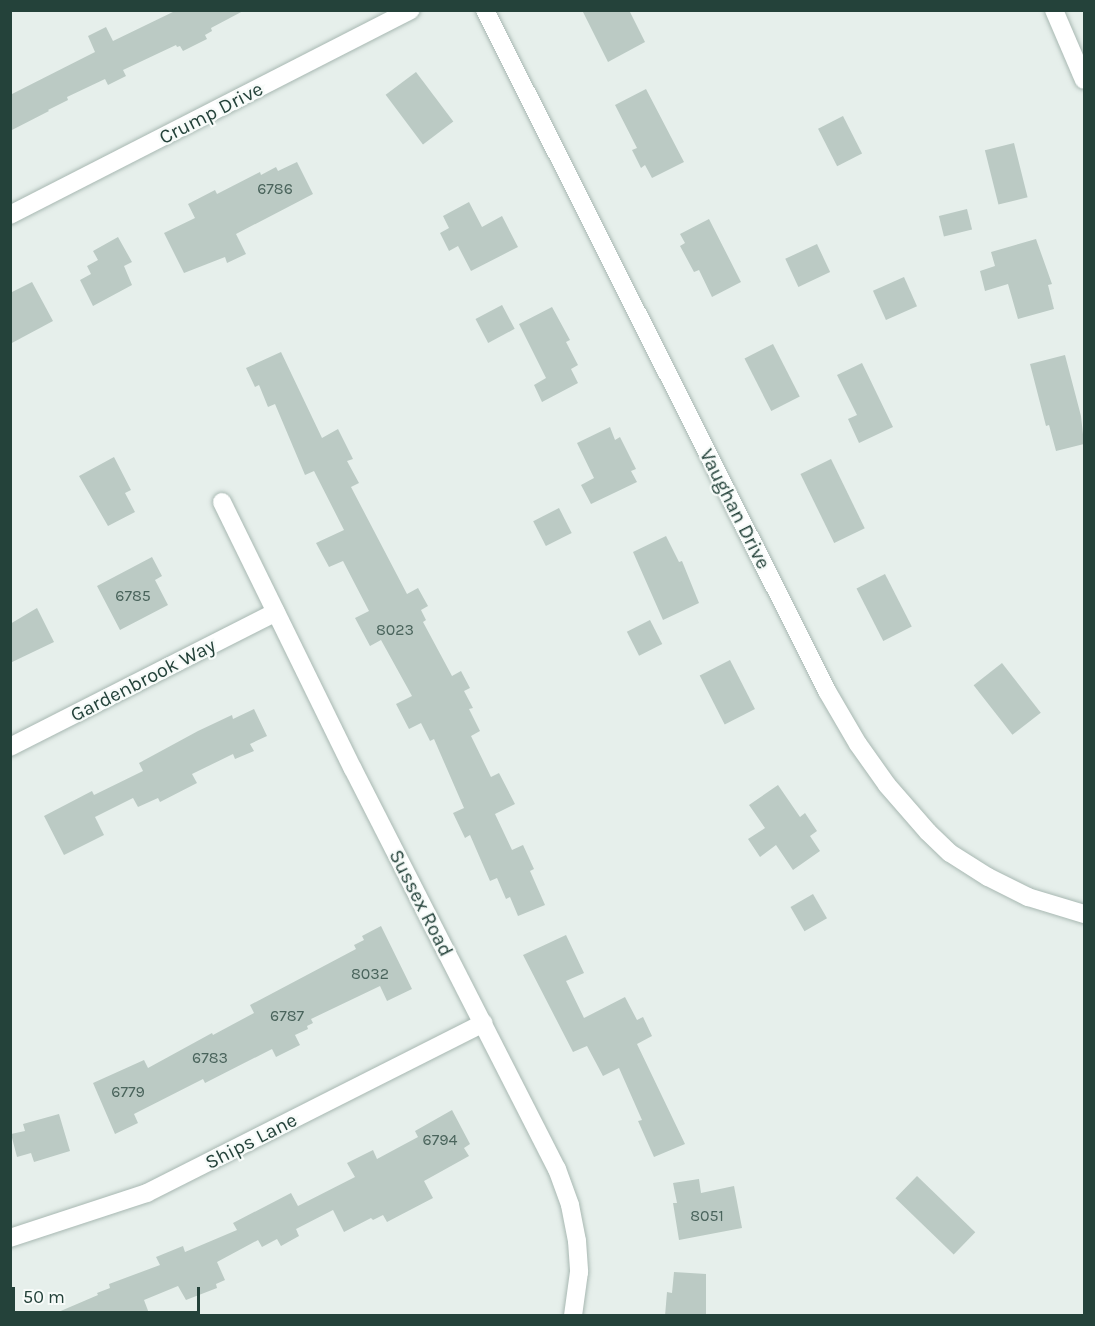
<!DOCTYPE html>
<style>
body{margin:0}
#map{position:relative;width:1095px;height:1326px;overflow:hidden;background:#e6efeb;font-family:Karla,sans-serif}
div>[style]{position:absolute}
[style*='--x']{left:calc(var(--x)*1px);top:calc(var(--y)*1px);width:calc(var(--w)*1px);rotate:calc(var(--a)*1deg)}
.building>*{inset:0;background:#bbcac4;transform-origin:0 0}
.roads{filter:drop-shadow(0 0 2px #a8b8b2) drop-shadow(0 0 2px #a8b8b2)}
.minor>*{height:18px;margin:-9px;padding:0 9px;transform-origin:9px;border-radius:9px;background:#fff}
span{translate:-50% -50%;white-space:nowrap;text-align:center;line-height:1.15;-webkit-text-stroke:4.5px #f7fbf9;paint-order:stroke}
.number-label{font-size:16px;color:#4a645c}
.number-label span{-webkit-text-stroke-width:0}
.street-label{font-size:20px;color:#24423a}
.frame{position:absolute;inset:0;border:12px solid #24423a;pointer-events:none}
.scale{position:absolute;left:12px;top:1287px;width:188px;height:27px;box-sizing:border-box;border:3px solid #24423a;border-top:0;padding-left:8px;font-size:18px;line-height:21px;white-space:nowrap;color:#24423a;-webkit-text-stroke:4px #f7fbf9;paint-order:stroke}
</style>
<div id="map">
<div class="building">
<i style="clip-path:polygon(177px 10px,245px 10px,211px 28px,212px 31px,205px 35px,207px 39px,183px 51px,180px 46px,177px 47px,176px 45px,123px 70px,126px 76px,108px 85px,105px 79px,67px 97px,68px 100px,48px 110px,49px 111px,10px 131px,10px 95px,95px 52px,88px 36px,106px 27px,113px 41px)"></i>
<i style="clip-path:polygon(582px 10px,629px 10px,645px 42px,608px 62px)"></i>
<i style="left:416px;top:72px;width:62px;height:38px;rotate:53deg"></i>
<i style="clip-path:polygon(646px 89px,684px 162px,652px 178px,645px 165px,641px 168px,632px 150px,637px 148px,615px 105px)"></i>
<i style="left:843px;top:116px;width:42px;height:28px;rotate:63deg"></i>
<i style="left:1014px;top:143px;width:56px;height:30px;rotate:76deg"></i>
<i style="clip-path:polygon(297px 162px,313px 194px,236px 234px,246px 254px,227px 263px,225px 257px,184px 273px,164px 233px,195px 218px,188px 204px,215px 190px,217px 194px,260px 172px,261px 175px,276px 167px,278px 171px)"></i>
<i style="clip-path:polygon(469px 202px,482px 227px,502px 216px,518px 247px,471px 271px,458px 246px,449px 251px,440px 233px,449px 228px,443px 216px)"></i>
<i style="left:967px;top:209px;width:21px;height:29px;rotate:76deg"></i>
<i style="clip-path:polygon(709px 219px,741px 282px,712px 297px,699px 270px,694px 272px,680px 246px,685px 243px,680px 234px)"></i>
<i style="clip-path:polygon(118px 237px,132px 262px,124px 266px,132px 285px,93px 306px,80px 280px,91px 274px,87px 266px,98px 260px,93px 251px)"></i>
<i style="clip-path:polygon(1036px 239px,1052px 284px,1048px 285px,1054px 309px,1018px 319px,1008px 284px,985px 291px,980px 271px,995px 266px,991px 252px)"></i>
<i style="left:817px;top:244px;width:31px;height:35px;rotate:65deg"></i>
<i style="left:904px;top:277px;width:32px;height:34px;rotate:66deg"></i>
<i style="clip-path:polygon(32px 282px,53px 321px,10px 344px,10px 293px)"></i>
<i style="left:502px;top:305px;width:27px;height:30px;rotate:62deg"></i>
<i style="clip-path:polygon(552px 307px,570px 340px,566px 342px,578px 365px,571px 369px,578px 383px,542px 402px,534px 385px,546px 378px,519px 324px)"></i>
<i style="left:773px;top:344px;width:59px;height:32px;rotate:63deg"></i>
<i style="clip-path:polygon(281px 352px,322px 438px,338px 429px,353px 459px,347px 461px,359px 483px,351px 487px,407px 594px,418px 588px,428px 606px,421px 610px,426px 620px,423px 622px,452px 676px,461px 671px,470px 688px,464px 691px,473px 708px,469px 709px,480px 731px,471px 736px,491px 777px,499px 773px,515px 804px,495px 814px,512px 850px,523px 845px,534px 869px,530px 871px,545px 905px,518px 916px,510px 897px,506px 899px,497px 878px,490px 881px,470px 835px,465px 838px,453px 813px,464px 808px,434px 739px,430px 741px,421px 723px,409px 729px,396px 704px,412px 696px,381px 640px,370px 646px,355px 618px,369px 611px,343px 561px,329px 567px,316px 543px,344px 530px,314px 471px,305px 475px,275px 404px,268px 407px,259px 385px,255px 387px,246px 368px)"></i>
<i style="clip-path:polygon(1065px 355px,1081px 416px,1084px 444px,1056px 451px,1049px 425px,1046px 426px,1030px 364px)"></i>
<i style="clip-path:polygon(862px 363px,893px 427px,859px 443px,848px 419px,857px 415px,837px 375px)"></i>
<i style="clip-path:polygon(610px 427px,615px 440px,620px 437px,636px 469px,631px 471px,637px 482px,591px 504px,581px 485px,594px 478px,577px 443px)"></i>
<i style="clip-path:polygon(114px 457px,131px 490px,125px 493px,135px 512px,108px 526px,79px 476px)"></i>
<i style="left:831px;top:459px;width:77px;height:34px;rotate:64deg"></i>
<i style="left:559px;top:508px;width:28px;height:29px;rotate:63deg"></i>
<i style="clip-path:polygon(666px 536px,679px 562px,682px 561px,699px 603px,663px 620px,633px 552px)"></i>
<i style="clip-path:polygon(152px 557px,162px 576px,155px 580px,168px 605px,120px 630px,97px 586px)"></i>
<i style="left:885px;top:574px;width:59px;height:32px;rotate:63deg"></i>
<i style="clip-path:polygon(37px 608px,54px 642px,10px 663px,10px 624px)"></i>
<i style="left:650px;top:620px;width:27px;height:26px;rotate:63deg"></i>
<i style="left:730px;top:660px;width:55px;height:34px;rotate:63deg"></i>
<i style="left:1002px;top:663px;width:63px;height:36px;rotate:52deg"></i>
<i style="clip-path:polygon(254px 709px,267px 736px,250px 744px,254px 751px,235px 759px,233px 754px,192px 774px,197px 783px,160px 802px,158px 798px,138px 807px,133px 798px,95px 817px,104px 835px,64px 855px,44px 816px,92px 791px,94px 795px,143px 771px,139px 763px,198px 731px,232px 715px,233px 719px)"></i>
<i style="clip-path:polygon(778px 785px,800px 817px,805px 813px,817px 831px,810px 836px,820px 851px,793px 870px,776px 845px,760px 857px,748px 839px,765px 828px,749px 805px)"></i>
<i style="left:813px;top:894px;width:28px;height:26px;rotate:60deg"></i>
<i style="clip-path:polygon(381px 926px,412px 989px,387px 1001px,380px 986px,311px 1019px,313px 1023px,307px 1026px,308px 1029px,295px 1035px,300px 1045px,276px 1057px,272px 1049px,205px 1083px,203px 1079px,134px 1114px,138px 1123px,115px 1134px,93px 1083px,144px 1060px,148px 1068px,212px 1033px,213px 1035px,254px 1013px,250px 1005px,356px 949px,354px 945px,364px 940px,362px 936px)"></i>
<i style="clip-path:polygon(566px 935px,584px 973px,566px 981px,584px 1018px,625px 997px,637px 1020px,643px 1017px,652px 1036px,637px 1044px,685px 1144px,654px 1157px,638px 1121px,642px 1120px,619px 1068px,603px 1076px,587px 1046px,573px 1052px,523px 955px)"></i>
<i style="clip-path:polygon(452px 1110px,470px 1144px,464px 1148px,469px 1156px,424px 1181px,433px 1198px,387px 1222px,383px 1215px,373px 1220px,371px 1218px,344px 1232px,333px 1210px,296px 1229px,299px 1236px,281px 1246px,277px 1239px,262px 1247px,258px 1240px,217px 1262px,225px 1280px,216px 1284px,217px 1288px,186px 1300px,178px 1286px,144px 1300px,150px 1316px,49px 1316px,98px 1295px,97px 1293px,110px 1288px,109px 1284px,160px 1265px,156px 1257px,183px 1246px,185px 1252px,237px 1230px,233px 1223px,291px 1193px,298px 1206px,355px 1177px,347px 1163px,373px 1150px,377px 1159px,418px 1137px,415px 1131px)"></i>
<i style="clip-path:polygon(59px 1114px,70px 1151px,34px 1162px,31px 1153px,17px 1157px,11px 1134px,25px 1131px,23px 1124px)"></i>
<i style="left:917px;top:1176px;width:81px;height:31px;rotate:44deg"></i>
<i style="clip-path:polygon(699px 1179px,701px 1193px,734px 1186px,742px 1228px,679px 1240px,673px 1203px,677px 1203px,673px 1183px)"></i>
<i style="clip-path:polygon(674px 1272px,706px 1274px,706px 1316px,665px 1316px,667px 1292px,672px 1293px)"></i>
</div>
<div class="roads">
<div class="minor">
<i style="--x:485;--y:10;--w:762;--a:63.33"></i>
<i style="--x:827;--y:691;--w:61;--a:59.7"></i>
<i style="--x:858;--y:744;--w:50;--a:54.7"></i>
<i style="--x:887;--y:785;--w:62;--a:48.9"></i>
<i style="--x:928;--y:832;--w:30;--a:44"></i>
<i style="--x:950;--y:853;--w:45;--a:32.3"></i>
<i style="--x:988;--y:877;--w:45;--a:26.6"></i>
<i style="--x:1028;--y:897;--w:59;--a:16.9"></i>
<i style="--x:1054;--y:10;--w:76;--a:66.8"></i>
<i style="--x:10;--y:215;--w:450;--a:-27.1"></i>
<i style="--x:222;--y:502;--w:297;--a:63.9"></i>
<i style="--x:353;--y:769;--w:449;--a:63"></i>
<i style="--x:557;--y:1169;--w:38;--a:70"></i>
<i style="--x:570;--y:1205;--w:37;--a:79"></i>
<i style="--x:577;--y:1241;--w:31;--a:86"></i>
<i style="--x:579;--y:1272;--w:44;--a:97.8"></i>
<i style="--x:10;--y:747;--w:298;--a:-26.9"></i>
<i style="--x:10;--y:1238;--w:144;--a:-18.2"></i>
<i style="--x:147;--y:1193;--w:377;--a:-26.8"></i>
</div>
</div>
<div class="number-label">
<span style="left:275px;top:189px">6786</span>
<span style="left:133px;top:596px">6785</span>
<span style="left:395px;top:630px">8023</span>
<span style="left:370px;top:974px">8032</span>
<span style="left:287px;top:1016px">6787</span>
<span style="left:210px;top:1058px">6783</span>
<span style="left:128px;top:1092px">6779</span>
<span style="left:440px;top:1140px">6794</span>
<span style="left:707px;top:1216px">8051</span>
</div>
<div class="street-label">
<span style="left:211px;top:113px;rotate:-27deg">Crump Drive</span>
<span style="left:735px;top:509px;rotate:63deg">Vaughan Drive</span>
<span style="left:143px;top:680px;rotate:-27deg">Gardenbrook Way</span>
<span style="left:421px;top:903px;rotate:63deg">Sussex Road</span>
<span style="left:251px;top:1141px;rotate:-27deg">Ships Lane</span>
</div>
<div class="frame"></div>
<div class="scale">50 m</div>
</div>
